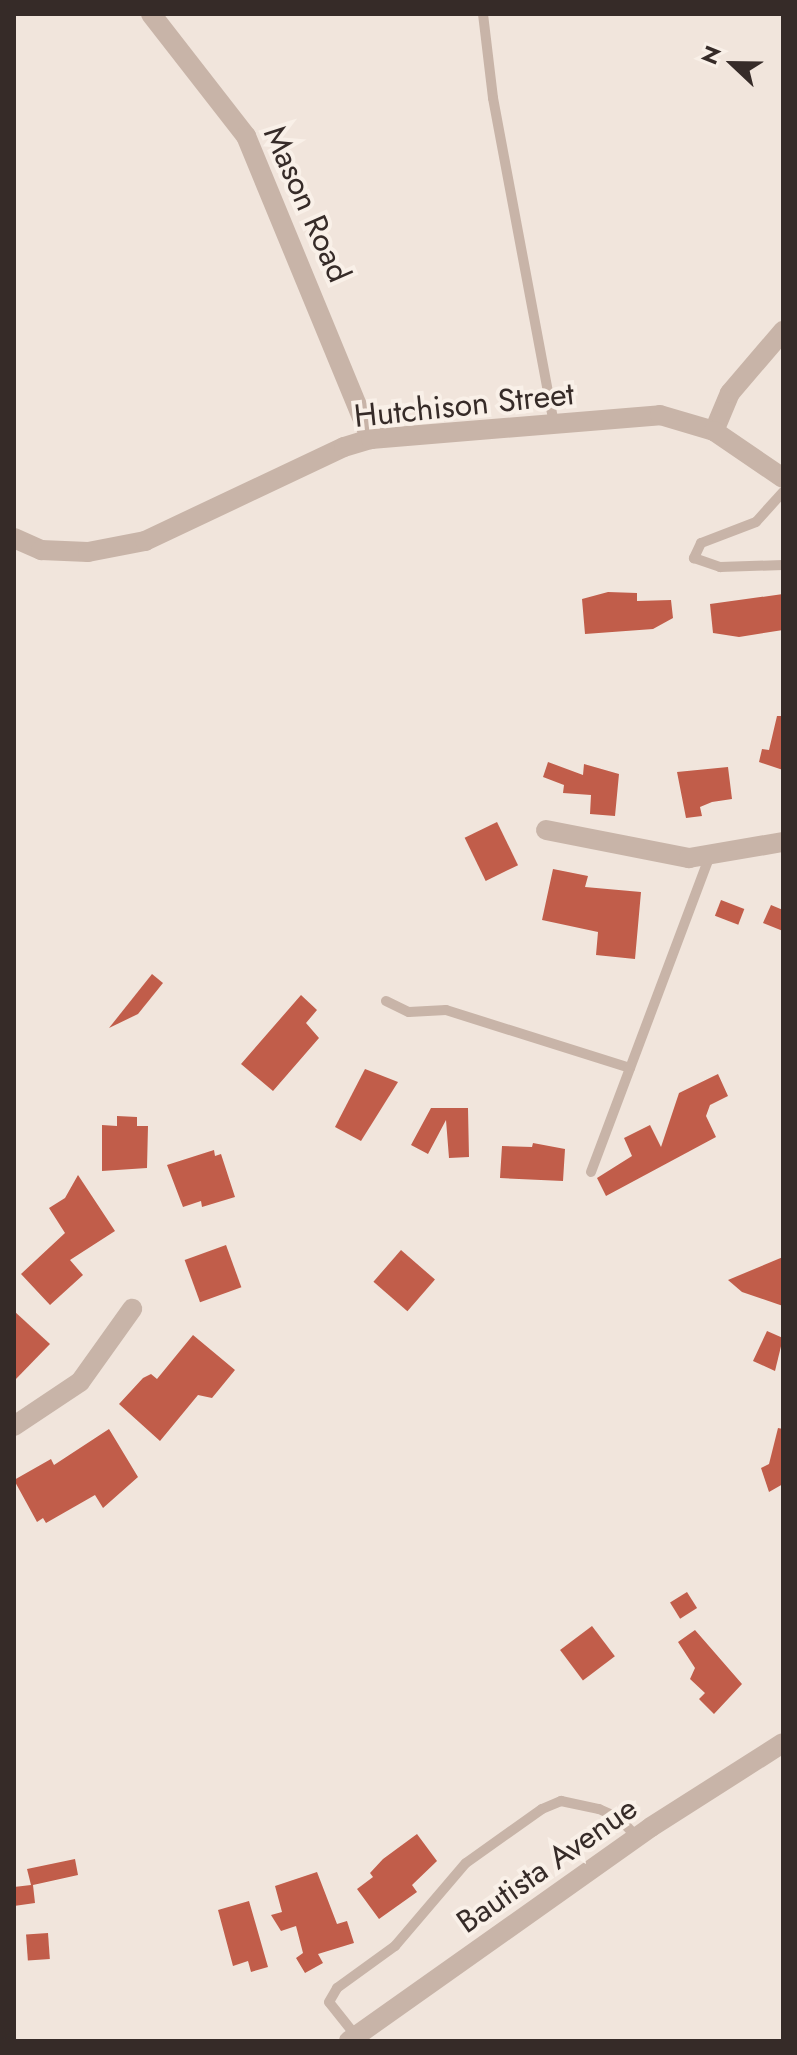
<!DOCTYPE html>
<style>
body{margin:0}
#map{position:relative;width:797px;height:2055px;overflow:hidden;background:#f1e5dc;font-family:Jost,sans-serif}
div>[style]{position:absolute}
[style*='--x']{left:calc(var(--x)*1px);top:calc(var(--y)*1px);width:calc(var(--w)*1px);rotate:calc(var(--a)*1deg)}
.building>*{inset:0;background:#c15d4a;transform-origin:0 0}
.service>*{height:10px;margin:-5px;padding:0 5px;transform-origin:5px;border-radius:5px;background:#c8b4a8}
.minor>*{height:20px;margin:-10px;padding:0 10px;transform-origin:10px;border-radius:10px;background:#c8b4a8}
.tertiary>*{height:20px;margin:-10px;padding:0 10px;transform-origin:10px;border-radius:10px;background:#c8b4a8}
span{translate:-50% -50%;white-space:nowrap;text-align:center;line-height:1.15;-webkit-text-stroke:8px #f9f0e8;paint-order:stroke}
.street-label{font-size:32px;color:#362b28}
.frame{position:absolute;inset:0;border:16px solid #362b28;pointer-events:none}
.north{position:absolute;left:693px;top:24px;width:80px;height:80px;-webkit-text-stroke:6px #f9f0e8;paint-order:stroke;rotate:292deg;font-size:22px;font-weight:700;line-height:32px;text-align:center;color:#362b28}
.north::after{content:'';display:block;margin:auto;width:28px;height:36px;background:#362b28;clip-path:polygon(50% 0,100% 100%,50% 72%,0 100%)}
</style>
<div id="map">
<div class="building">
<i style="clip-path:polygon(608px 592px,637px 593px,637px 601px,671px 600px,673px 618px,653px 629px,585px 634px,582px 599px)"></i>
<i style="clip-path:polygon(783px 594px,783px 630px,739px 637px,713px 633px,710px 604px)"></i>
<i style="clip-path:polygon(777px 716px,783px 716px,783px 770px,759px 762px,762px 749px,769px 750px)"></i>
<i style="clip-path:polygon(548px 762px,583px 775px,584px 764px,619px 774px,615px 816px,590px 814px,591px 795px,563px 793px,564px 785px,543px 777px)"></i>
<i style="clip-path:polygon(728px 767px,732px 799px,712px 802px,700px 807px,702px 816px,686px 818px,677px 772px)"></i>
<i style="left:497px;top:822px;width:48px;height:36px;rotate:64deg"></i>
<i style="clip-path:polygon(553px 869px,588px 876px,585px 887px,641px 892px,635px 959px,596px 955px,598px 932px,542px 920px)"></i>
<i style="left:721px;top:900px;width:25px;height:17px;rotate:21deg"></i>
<i style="clip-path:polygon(771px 905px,783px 910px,783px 931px,763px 923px)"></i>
<i style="clip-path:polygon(152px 974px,163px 983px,138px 1014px,109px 1028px)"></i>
<i style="clip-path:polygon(301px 995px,317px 1010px,306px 1023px,319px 1038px,273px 1091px,241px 1064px)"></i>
<i style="clip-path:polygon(365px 1069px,398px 1082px,361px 1141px,335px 1127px)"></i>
<i style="clip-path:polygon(718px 1074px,728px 1096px,710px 1105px,706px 1116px,716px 1137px,606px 1196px,597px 1178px,632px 1156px,624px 1138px,650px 1125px,661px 1147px,679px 1093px)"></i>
<i style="clip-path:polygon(431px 1108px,468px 1108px,469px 1157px,449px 1158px,446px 1120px,428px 1154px,411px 1145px)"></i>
<i style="clip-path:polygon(117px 1116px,137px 1117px,137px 1126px,148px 1126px,147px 1168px,102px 1171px,102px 1125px,117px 1126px)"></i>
<i style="clip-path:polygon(533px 1143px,565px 1149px,563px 1181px,500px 1178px,502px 1146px,532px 1147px)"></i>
<i style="clip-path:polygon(214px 1150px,215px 1156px,221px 1154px,235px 1197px,202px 1207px,201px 1201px,183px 1207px,167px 1165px)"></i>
<i style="clip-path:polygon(78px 1175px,115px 1231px,70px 1260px,83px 1275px,50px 1305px,21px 1274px,65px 1233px,49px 1208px,65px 1198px)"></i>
<i style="left:226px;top:1245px;width:45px;height:44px;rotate:70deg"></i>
<i style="left:401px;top:1250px;width:45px;height:42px;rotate:41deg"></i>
<i style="clip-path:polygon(783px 1257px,783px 1306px,742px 1292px,728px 1280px)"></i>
<i style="clip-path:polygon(14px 1311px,50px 1344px,14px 1381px)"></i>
<i style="clip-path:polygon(767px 1331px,783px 1338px,775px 1371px,753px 1361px)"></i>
<i style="clip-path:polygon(193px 1335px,235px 1370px,212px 1398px,198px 1395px,160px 1441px,119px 1404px,143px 1378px,151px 1374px,157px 1379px)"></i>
<i style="clip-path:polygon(778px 1428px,783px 1429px,783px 1484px,769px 1492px,761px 1468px,769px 1464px)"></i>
<i style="clip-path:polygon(109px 1429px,138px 1477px,103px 1508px,95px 1495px,46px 1523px,43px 1518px,37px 1522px,14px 1480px,51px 1459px,54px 1465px)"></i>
<i style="left:687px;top:1592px;width:19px;height:20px;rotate:58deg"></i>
<i style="left:592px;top:1626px;width:38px;height:40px;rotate:53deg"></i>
<i style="clip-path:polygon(695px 1630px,742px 1684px,714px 1714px,699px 1699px,705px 1693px,690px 1679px,695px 1668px,678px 1642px)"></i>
<i style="clip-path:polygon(417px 1834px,437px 1861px,412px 1885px,417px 1892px,379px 1919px,357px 1889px,373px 1877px,370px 1873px,383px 1859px)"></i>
<i style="clip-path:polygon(75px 1859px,78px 1875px,33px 1885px,35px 1903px,14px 1906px,14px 1887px,31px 1885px,27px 1869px)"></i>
<i style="clip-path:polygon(317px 1872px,337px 1924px,347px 1921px,354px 1943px,318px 1954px,323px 1963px,305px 1973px,296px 1958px,303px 1953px,296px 1926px,281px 1931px,271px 1915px,282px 1912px,275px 1886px)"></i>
<i style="clip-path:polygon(249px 1901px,268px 1967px,251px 1972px,248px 1961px,233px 1966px,218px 1910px)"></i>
<i style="left:48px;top:1933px;width:26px;height:22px;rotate:86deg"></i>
</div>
<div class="service">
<i style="--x:483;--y:14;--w:85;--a:83.2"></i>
<i style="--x:493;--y:98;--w:332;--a:79.4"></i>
<i style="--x:783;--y:492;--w:40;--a:132"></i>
<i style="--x:756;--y:522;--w:59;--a:159.1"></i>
<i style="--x:701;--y:543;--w:17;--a:115"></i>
<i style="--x:694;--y:558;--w:28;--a:19"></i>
<i style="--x:720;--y:567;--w:63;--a:-1.8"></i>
<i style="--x:386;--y:1001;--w:25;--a:26"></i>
<i style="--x:409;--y:1012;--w:37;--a:-3"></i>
<i style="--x:446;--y:1010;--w:193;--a:17.5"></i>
<i style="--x:591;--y:1172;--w:338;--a:-69.4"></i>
<i style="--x:356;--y:2036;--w:43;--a:-128.5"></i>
<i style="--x:329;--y:2002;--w:16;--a:-60"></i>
<i style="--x:337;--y:1988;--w:72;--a:-35.9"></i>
<i style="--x:395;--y:1946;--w:109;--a:-49.5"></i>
<i style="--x:466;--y:1863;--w:93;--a:-35.4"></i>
<i style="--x:542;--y:1809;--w:21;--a:-23"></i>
<i style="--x:561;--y:1801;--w:39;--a:12"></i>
<i style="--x:599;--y:1809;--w:22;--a:24"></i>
<i style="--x:619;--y:1818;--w:26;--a:47"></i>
</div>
<div class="minor">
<i style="--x:151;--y:14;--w:155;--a:52.1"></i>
<i style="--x:246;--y:136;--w:328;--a:67.6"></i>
<i style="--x:714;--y:431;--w:41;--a:-67.2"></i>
<i style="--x:730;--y:393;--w:82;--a:-49.5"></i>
<i style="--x:14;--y:538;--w:30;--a:24"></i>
<i style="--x:41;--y:550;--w:47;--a:2.4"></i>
<i style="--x:88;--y:552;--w:58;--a:-10.9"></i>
<i style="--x:145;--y:541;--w:220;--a:-25.3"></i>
<i style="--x:344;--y:447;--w:28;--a:-17"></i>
<i style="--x:371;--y:439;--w:290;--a:-4.7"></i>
<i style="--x:660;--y:415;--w:56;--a:16.5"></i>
<i style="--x:714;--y:431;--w:83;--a:34.3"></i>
<i style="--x:546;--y:830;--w:146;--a:11.1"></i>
<i style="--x:689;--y:858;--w:95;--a:-9.7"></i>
<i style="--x:14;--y:1426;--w:79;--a:-33.7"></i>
<i style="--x:80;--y:1382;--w:90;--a:-54.5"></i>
</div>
<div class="tertiary">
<i style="--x:349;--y:2041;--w:370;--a:-35.3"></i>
<i style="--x:651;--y:1827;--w:156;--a:-32.5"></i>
</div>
<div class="street-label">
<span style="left:307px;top:204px;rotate:66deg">Mason Road</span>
<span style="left:464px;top:405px;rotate:-6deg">Hutchison Street</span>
<span style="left:547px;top:1865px;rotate:-35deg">Bautista Avenue</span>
</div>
<div class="frame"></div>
<div class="north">N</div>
</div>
